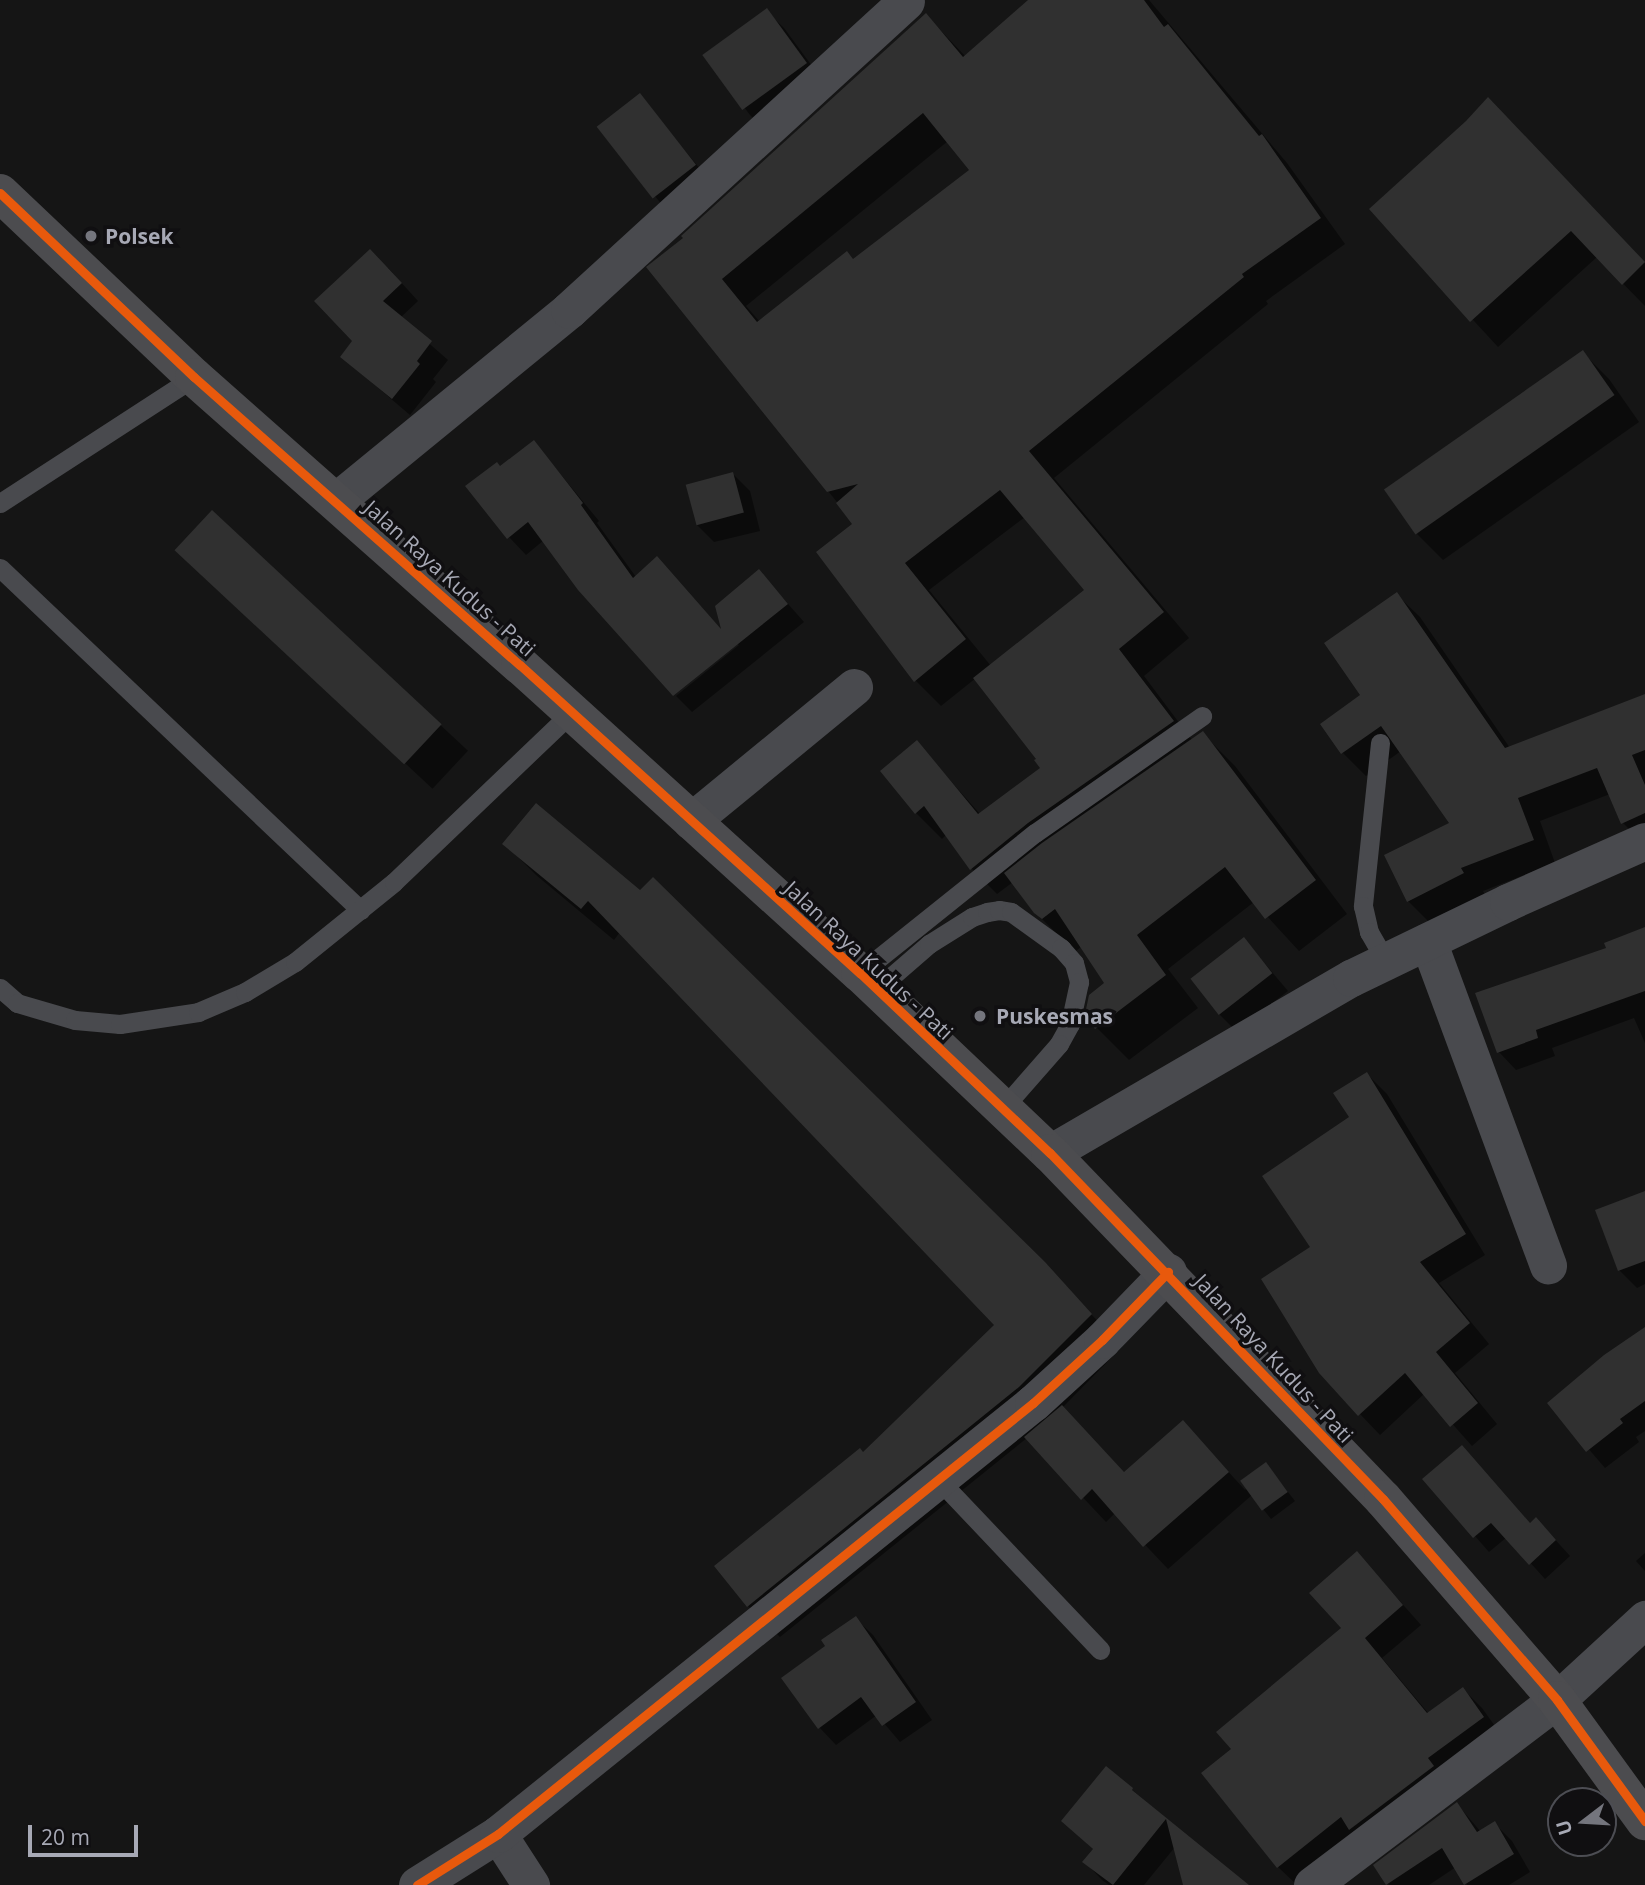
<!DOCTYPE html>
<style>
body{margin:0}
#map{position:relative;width:1645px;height:1885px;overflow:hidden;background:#151515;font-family:"Open Sans",sans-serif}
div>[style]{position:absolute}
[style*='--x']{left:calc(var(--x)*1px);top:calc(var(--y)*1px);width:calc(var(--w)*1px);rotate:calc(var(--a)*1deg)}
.shadow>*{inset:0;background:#0007;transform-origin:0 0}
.building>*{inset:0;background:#303030;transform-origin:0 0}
.service>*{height:19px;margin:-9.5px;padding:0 9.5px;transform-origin:9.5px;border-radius:9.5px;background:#494a4e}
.minor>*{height:37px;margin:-18.5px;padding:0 18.5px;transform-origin:18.5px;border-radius:18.5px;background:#494a4e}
.trunk>*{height:38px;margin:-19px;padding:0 19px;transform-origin:19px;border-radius:19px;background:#4c4c4f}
.cycleway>*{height:9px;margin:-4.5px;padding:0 4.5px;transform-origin:4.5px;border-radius:4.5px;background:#e8590c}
.dots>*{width:19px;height:19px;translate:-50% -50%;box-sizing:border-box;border:4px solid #100f11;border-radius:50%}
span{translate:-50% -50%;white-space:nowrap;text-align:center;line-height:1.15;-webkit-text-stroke:7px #100f11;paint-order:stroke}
.poi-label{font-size:21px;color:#a7a9b5;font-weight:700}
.left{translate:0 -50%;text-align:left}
.street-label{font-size:21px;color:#a7a9b5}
.north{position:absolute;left:1547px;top:1787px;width:70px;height:70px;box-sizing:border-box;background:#100f11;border:2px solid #4c4d53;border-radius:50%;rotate:253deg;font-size:19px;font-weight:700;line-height:28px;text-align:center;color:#a7a9b5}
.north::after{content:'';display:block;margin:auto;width:24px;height:32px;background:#74757d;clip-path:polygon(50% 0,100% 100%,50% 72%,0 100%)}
.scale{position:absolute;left:28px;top:1825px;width:110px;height:32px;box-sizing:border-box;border:4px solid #a7a9b5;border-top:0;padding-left:9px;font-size:21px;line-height:24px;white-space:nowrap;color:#a7a9b5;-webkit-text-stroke:5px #100f11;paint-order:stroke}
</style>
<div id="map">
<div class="shadow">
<i style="clip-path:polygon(evenodd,1031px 0,1149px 0,1287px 163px,1345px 244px,1266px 301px,1268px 304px,1054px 478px,1189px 638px,1144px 676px,1192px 740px,1202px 733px,1235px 766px,1347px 914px,1299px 951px,1254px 902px,1168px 969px,1198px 1008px,1129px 1060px,1096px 1027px,1106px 983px,1082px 946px,1076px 951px,1069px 946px,1035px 912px,1013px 882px,997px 894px,971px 868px,946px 835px,942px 839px,916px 813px,917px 743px,980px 814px,1043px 769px,1039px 759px,976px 678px,941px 706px,915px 680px,855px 524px,828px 491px,685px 238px,926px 15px,966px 57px,1031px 0,948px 141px,971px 170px,854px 261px,760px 322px,746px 306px,948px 141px,1031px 0,1025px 517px,1087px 591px,991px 666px,929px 590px,1025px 517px)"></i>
<i style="clip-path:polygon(766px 11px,784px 28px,823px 81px,768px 133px,750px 115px,706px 56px)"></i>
<i style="left:640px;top:95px;width:114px;height:52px;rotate:51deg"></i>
<i style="clip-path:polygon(1514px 125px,1645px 263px,1645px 306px,1597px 257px,1498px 347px,1371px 209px)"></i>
<i style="clip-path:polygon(388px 268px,418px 301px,400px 318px,448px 360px,433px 379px,436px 382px,410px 415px,342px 357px,354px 341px)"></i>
<i style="clip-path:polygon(1583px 353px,1609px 379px,1639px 422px,1443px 560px,1417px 534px)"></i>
<i style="clip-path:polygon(534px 442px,599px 521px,597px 523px,636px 577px,723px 631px,759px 571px,804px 622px,692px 712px,676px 696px,739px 645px,544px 540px,526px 555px,509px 537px,500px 468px)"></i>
<i style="clip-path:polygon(733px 474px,750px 491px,760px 531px,714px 542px,697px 525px)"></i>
<i style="left:212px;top:512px;width:350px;height:52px;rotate:43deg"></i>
<i style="clip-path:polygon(1397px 595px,1420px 617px,1510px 748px,1645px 696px,1645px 845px,1623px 823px,1610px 794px,1540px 821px,1555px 863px,1483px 891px,1486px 897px,1431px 924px,1408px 901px,1451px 823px,1401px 751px,1366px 776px,1343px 753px,1323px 725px,1363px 696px)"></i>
<i style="clip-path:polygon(536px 806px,1044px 1264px,1122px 1347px,1062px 1408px,1125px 1474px,1183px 1422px,1245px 1490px,1266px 1464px,1295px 1501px,1271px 1519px,1252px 1495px,1168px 1569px,1115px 1513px,1106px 1522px,1027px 1438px,780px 1637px,748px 1606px,863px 1454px,997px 1325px,620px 932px,614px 940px,536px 875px,505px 844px)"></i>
<i style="clip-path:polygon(1645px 929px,1645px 1043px,1634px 1018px,1552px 1048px,1555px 1056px,1516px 1070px,1499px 1052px,1608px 949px)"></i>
<i style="clip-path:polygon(1244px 939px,1288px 991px,1236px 1031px,1219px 1014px)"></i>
<i style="clip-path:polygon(1367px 1074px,1387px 1094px,1485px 1255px,1439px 1283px,1489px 1344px,1455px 1373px,1497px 1424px,1472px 1446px,1425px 1393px,1380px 1435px,1320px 1372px,1312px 1247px)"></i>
<i style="clip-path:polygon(1645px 1193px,1645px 1284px,1637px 1288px,1619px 1270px)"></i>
<i style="clip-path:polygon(1645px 1329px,1645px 1431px,1636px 1437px,1639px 1442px,1605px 1468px,1550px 1404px)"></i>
<i style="clip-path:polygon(1425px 1479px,1551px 1535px,1570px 1556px,1545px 1579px,1507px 1537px,1489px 1552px)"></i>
<i style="clip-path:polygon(1357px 1553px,1421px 1625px,1382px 1658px,1429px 1714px,1463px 1689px,1482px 1708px,1502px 1736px,1297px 1885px,1278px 1867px,1233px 1749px,1344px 1628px)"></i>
<i style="clip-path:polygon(1645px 1553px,1645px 1571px,1636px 1561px)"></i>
<i style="clip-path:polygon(855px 1618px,873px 1635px,932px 1720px,900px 1742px,877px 1715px,836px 1745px,819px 1727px)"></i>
<i style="clip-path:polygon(1106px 1768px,1225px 1868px,1242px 1885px,1185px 1885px,1175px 1847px,1144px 1885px,1109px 1885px,1102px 1880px,1085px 1862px,1094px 1850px,1063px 1821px)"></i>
<i style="clip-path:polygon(1457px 1804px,1481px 1832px,1494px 1823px,1512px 1841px,1530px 1872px,1509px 1885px,1467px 1885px,1456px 1867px,1429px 1885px,1389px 1885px,1375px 1866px)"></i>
</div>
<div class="building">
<i style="clip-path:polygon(evenodd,1028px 0,1144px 0,1164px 27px,1168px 24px,1259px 136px,1262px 134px,1321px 218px,1242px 274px,1244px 277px,1029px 451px,1164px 612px,1119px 649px,1174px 721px,1028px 823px,970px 870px,924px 806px,915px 814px,880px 771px,917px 740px,978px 814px,1040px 768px,1034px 760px,1036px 759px,973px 678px,1084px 590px,1000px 490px,905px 563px,966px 639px,914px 682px,816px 552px,852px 524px,836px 503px,858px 484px,827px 492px,646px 267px,683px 238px,681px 236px,926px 13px,963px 57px,1028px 0,923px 113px,969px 170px,853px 259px,847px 251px,757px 322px,722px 279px,923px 113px)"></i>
<i style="left:767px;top:8px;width:68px;height:80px;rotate:54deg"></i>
<i style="left:640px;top:93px;width:91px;height:55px;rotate:52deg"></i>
<i style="clip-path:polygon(1488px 97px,1645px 262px,1622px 285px,1571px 231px,1470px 322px,1369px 209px,1466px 121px)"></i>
<i style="clip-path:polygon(370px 249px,402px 283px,383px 301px,432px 341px,417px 361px,420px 364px,392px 399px,340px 357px,352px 341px,314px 301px)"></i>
<i style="left:1583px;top:350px;width:55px;height:243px;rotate:55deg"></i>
<i style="clip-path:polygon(534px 440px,583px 503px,581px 505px,633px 578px,657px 556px,721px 629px,715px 606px,759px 569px,788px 604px,673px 696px,578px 590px,528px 522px,507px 539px,465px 486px,497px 462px,500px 466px)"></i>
<i style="left:733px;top:472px;width:42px;height:49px;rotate:75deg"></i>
<i style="left:212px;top:510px;width:314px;height:55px;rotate:43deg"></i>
<i style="clip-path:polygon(1397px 592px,1505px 748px,1645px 694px,1645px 750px,1632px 755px,1645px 785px,1645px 813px,1621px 824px,1597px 768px,1518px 798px,1534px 840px,1461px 868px,1464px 873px,1407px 902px,1384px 855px,1449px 823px,1381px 726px,1341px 754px,1320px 724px,1360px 695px,1324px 643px)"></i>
<i style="clip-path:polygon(1203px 731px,1316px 880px,1265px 919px,1225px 867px,1137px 935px,1166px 975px,1095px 1029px,1085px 1014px,1089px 995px,1104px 983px,1055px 909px,1042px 919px,1034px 913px,1004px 873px,1042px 843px)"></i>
<i style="clip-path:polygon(536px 803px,640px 890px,653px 877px,1045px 1262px,1092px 1314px,1019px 1387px,747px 1607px,714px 1566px,860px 1448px,863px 1452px,994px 1325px,588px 901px,581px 909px,502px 844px)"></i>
<i style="clip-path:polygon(1645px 927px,1645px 991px,1536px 1030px,1538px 1038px,1497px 1053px,1475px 993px,1606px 948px,1604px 943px)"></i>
<i style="left:1244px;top:937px;width:46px;height:68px;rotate:52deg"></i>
<i style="clip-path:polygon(1367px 1072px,1466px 1234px,1420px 1262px,1470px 1323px,1436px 1352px,1478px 1403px,1450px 1427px,1405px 1373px,1358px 1416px,1319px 1373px,1261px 1279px,1310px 1247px,1262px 1176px,1349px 1117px,1333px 1093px)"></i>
<i style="clip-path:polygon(1645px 1191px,1645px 1261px,1618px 1271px,1595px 1210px)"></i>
<i style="clip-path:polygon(1645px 1327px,1645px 1401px,1620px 1419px,1623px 1423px,1586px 1452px,1547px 1403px,1604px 1355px)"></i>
<i style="clip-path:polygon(1062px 1405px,1124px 1472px,1183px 1420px,1229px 1472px,1143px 1547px,1092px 1489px,1081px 1500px,1024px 1437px)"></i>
<i style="clip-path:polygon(1462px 1445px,1530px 1523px,1536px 1517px,1556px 1540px,1529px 1565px,1491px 1523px,1473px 1538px,1422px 1479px)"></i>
<i style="left:1266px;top:1462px;width:37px;height:32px;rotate:54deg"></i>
<i style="clip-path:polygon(1357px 1551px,1403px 1605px,1365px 1638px,1427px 1713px,1463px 1687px,1484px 1717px,1428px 1758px,1434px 1766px,1349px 1830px,1341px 1817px,1277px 1868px,1201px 1773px,1231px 1749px,1216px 1732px,1341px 1628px,1309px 1593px)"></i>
<i style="clip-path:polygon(856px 1616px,916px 1702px,882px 1726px,861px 1697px,818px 1729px,781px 1678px,825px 1646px,821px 1640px)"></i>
<i style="clip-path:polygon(1106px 1766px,1133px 1788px,1132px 1790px,1249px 1885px,1183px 1885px,1166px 1819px,1113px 1885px,1082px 1862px,1093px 1849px,1061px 1821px)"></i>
<i style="clip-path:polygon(1457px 1802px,1477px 1832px,1495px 1821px,1514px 1854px,1464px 1885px,1442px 1848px,1386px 1885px,1373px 1865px)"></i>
</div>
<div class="service">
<i style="--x:0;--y:503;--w:231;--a:-33"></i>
<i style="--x:0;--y:568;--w:497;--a:43.5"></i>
<i style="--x:1380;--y:743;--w:164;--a:96"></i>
<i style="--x:1363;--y:906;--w:27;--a:77"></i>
<i style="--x:1369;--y:932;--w:34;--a:60"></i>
<i style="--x:860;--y:973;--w:224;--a:-38.7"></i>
<i style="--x:1035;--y:833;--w:204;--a:-35"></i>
<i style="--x:0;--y:988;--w:23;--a:41"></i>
<i style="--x:17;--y:1003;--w:60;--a:16.3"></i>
<i style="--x:75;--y:1020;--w:45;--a:5.1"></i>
<i style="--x:120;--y:1024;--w:79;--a:-8.7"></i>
<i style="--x:198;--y:1012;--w:51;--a:-23.1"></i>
<i style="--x:245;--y:992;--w:58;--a:-31"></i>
<i style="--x:295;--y:962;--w:127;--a:-38.9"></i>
<i style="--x:394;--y:882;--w:246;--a:-43.7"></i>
<i style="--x:877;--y:989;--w:69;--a:-40.9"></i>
<i style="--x:929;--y:944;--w:51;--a:-32.1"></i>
<i style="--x:972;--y:917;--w:16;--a:-18"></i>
<i style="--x:987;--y:912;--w:12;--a:-9"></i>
<i style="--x:999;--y:910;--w:12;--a:9"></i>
<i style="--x:1011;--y:912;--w:62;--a:35.8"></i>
<i style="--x:1061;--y:948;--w:20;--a:49"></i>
<i style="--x:1074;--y:963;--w:20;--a:75"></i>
<i style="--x:1079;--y:982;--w:43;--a:102.1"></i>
<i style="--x:1070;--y:1024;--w:23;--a:119"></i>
<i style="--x:1059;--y:1044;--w:85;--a:131.2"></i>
<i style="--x:937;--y:1478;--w:237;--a:46.5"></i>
</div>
<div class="minor">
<i style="--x:337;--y:500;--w:300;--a:-39.3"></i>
<i style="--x:569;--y:310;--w:457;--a:-42.5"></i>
<i style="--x:691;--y:821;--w:211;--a:-39.4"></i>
<i style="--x:1428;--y:941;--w:346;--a:69.7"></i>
<i style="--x:1050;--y:1153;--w:348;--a:-30.2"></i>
<i style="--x:1351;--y:978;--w:174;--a:-25.8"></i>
<i style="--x:1508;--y:902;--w:150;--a:-24"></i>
<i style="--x:498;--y:1834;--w:61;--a:57.1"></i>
<i style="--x:417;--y:1885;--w:96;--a:-32.2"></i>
<i style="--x:498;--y:1834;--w:687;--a:-38.86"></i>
<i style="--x:1033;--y:1403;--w:93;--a:-42.4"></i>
<i style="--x:1102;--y:1340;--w:95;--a:-45.9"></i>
<i style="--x:1312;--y:1885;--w:307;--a:-37.1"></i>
<i style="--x:1557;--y:1700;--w:120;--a:-42.6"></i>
</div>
<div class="trunk">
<i style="--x:0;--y:193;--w:267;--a:43.5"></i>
<i style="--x:194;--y:377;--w:435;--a:41.5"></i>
<i style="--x:520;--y:665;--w:459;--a:42.2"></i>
<i style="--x:860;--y:973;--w:262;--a:43.5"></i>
<i style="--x:1050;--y:1153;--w:480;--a:46.1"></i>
<i style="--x:1383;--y:1499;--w:266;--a:49.1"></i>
<i style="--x:1557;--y:1700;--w:150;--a:54"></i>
</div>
<div class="cycleway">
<i style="--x:0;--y:193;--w:267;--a:43.5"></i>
<i style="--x:194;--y:377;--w:435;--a:41.5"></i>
<i style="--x:520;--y:665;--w:459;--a:42.2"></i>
<i style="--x:860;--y:973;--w:262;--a:43.5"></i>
<i style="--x:1050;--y:1153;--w:480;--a:46.1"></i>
<i style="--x:1383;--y:1499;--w:266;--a:49.1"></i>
<i style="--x:1557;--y:1700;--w:150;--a:54"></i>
<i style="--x:417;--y:1885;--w:96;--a:-32.2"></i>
<i style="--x:498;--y:1834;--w:687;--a:-38.86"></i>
<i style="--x:1033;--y:1403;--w:93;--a:-42.4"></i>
<i style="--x:1102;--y:1340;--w:95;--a:-45.9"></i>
</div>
<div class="dots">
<i style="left:91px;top:236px;background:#74757d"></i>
<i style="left:980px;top:1016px;background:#74757d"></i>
</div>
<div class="poi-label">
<span class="left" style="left:105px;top:236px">Polsek</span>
<span class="left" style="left:996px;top:1016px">Puskesmas</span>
</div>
<div class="street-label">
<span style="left:450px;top:578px;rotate:42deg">Jalan Raya Kudus - Pati</span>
<span style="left:869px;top:960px;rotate:43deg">Jalan Raya Kudus - Pati</span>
<span style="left:1274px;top:1358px;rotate:47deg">Jalan Raya Kudus - Pati</span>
</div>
<div class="north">U</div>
<div class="scale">20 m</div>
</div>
